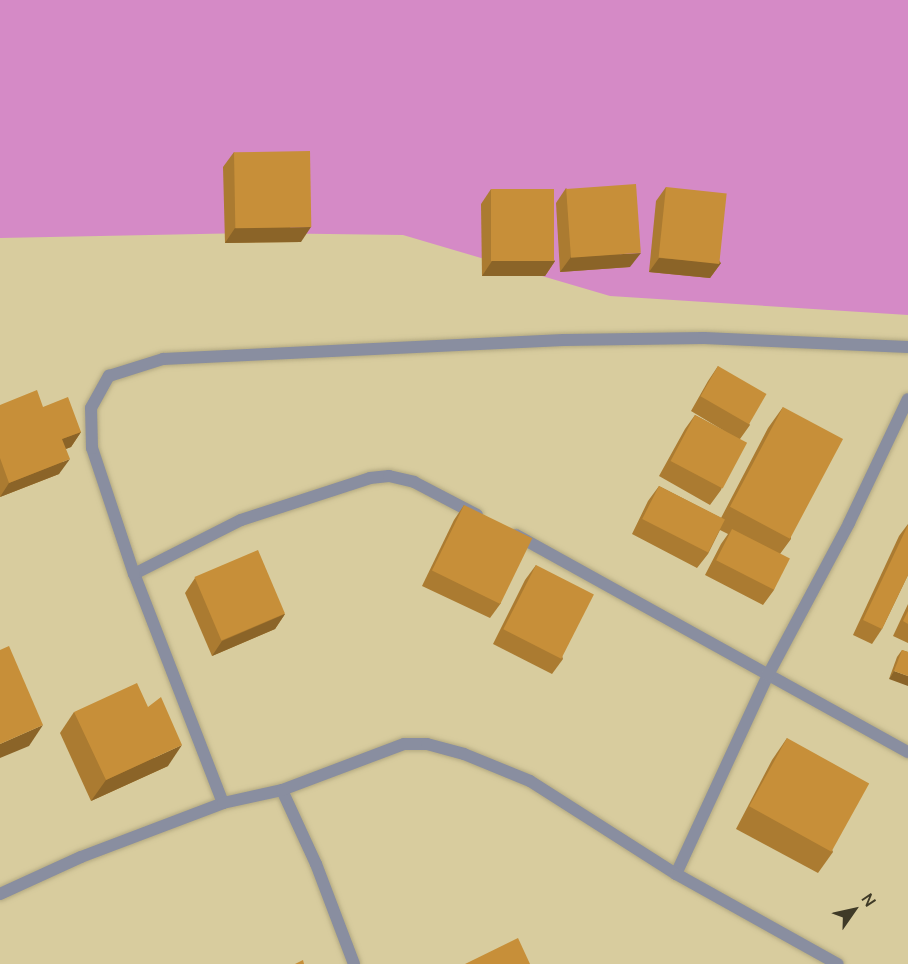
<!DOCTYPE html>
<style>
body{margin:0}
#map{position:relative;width:908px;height:964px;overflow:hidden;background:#d8cc9e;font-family:Manrope,sans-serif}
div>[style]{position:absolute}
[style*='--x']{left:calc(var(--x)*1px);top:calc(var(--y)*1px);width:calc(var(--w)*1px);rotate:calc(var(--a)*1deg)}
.green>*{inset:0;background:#d58ac6}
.roads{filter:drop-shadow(0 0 2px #b3a981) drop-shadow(0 0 2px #b3a981)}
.minor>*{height:12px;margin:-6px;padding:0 6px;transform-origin:6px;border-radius:6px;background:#898ea0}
.wall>*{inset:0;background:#ab7b31}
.shaded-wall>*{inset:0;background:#8b6428}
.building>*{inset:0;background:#c78f39;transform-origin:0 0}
span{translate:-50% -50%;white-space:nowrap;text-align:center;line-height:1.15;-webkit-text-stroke:4.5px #d8cc9e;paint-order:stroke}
.north{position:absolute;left:824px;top:880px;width:60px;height:60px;-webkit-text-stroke:4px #d8cc9e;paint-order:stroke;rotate:56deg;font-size:16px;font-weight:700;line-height:24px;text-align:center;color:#3f3a27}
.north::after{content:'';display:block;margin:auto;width:21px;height:27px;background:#3f3a27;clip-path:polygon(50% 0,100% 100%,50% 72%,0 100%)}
</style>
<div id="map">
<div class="green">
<i style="clip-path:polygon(0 0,908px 0,908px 315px,610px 296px,403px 235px,250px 233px,0 238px)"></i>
</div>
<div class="roads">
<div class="minor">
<i style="--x:516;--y:535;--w:448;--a:29"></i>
<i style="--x:134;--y:574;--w:120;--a:-26.8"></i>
<i style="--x:241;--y:520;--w:136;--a:-18"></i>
<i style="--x:370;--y:478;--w:19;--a:-6"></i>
<i style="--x:389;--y:476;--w:26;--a:13"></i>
<i style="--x:414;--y:482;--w:71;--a:27.6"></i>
<i style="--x:223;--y:803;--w:246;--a:-111.2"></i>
<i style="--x:134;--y:574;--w:133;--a:-108.4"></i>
<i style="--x:92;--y:448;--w:40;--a:-91.4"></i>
<i style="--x:91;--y:408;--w:37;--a:-61"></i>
<i style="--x:109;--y:376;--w:57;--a:-17.5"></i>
<i style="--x:163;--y:359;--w:401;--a:-2.7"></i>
<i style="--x:564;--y:340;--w:140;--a:-0.8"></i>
<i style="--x:704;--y:338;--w:204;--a:2.5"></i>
<i style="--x:676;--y:874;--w:219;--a:-65.2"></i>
<i style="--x:768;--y:675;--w:172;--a:-61.9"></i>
<i style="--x:849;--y:523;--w:137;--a:-64.6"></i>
<i style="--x:0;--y:894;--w:89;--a:-24.6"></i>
<i style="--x:81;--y:857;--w:152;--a:-20.8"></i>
<i style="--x:223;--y:803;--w:60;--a:-12.4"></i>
<i style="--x:354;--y:964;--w:107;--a:-110.8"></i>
<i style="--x:316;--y:864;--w:81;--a:-114.7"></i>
<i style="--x:282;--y:790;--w:130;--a:-20.7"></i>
<i style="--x:404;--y:744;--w:23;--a:0"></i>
<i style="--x:427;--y:744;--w:38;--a:15"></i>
<i style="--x:464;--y:754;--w:71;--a:22.2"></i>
<i style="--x:530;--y:781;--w:173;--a:32.5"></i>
<i style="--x:676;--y:874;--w:185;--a:29.1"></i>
</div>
</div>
<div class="wall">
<i style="clip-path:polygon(234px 152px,301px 242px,225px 243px,223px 167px)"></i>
<i style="clip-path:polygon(666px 187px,721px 263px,710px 278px,649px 272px,656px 201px)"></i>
<i style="clip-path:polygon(566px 188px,630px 267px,560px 272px,556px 203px)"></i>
<i style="clip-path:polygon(491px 189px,555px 261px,545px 276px,482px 276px,481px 204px)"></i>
<i style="clip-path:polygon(718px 366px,750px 425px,740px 439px,721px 490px,710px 505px,659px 476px,685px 429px,695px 415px,726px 432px,691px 411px,708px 381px)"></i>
<i style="clip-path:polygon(0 405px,43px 407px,81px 432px,71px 447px,66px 449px,59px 474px,0 497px)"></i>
<i style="clip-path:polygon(783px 407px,791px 539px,780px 554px,774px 590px,763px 605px,705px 575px,721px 544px,728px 534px,720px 530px,708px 554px,697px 568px,632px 534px,648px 501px,659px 486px,721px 518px,768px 428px)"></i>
<i style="clip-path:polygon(464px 505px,501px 603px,490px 618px,422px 586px,454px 520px)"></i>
<i style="clip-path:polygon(908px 524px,908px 575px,882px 629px,872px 644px,853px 635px,899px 536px)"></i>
<i style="clip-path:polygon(536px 565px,563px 659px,552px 674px,493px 644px,525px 580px)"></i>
<i style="clip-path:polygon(195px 578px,285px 614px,275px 629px,212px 656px,185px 593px)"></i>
<i style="clip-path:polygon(908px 604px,908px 643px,893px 636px)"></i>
<i style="clip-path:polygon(902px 650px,908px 652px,889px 679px,897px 657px)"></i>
<i style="clip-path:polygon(74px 712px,168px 766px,91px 801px,60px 733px)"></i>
<i style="clip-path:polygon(787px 738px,833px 852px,818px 873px,736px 829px,772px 760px)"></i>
</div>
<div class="shaded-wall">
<i style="clip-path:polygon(311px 227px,301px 242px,225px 243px,235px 228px)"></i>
<i style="clip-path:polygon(641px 253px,630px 267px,560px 272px,571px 257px)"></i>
<i style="clip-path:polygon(659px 258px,721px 263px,710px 278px,649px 272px)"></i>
<i style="clip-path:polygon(492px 261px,555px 261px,545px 276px,482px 276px)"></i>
<i style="clip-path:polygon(81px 432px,71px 447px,51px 454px,62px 439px)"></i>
<i style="clip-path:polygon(70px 459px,59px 474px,0 497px,9px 483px)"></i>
<i style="clip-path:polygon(285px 614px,275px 629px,212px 656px,222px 641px)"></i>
<i style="clip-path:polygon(894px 671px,908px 676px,908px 686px,889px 679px)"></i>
<i style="clip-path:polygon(43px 725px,29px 746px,0 758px,0 744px)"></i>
<i style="clip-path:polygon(182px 745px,168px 766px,91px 801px,106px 780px)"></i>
</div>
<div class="building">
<i style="left:310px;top:151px;width:76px;height:76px;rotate:89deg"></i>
<i style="left:636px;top:184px;width:69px;height:70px;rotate:86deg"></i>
<i style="left:666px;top:187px;width:61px;height:71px;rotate:6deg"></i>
<i style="left:491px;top:189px;width:63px;height:72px"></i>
<i style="left:718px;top:366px;width:56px;height:35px;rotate:30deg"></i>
<i style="clip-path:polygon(37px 390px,43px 407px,68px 397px,81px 432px,62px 439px,70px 459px,9px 483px,0 458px,0 405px)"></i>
<i style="left:783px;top:407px;width:68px;height:113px;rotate:28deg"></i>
<i style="left:695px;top:415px;width:59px;height:52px;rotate:28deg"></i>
<i style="left:659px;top:486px;width:74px;height:37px;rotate:27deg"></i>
<i style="left:464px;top:505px;width:76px;height:73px;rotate:26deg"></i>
<i style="clip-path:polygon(908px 525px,908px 575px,882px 629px,863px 620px)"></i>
<i style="left:732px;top:529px;width:65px;height:35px;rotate:27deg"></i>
<i style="left:258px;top:550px;width:69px;height:69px;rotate:67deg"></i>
<i style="left:536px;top:565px;width:65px;height:72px;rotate:27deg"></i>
<i style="clip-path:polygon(908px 611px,908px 624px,903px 621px)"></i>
<i style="clip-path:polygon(9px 646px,43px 725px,0 744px,0 650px)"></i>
<i style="clip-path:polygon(902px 650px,908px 652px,908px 676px,894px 671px)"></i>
<i style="clip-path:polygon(137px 683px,148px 707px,161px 697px,182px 745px,106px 780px,74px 712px)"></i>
<i style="left:787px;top:738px;width:94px;height:78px;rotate:29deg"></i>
<i style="clip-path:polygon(518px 938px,530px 964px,465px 964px)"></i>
<i style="clip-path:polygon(303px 960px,304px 964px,295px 964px)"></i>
</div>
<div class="north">N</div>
</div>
